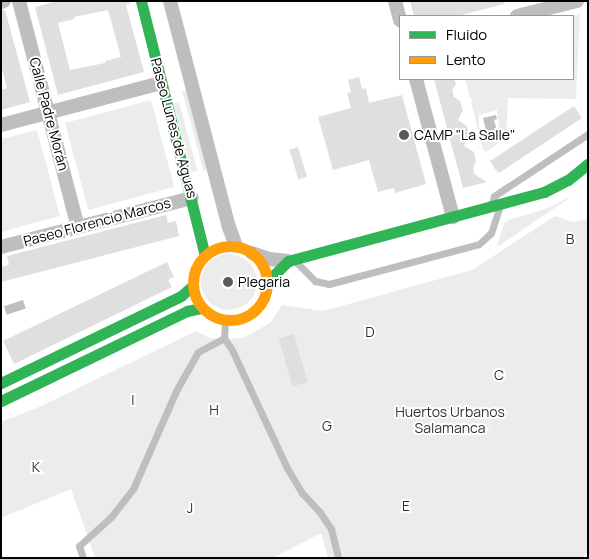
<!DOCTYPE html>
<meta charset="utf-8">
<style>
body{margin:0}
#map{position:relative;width:589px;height:559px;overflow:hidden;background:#fff;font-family:Manrope,sans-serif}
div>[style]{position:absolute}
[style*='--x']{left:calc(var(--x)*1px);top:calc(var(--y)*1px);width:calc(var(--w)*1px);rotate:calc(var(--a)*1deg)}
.green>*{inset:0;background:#ececec;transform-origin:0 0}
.round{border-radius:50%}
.water>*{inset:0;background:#bfbfbf;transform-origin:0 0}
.building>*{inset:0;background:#dfdfdf;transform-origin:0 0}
.lane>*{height:7px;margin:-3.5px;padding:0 3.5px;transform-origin:3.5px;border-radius:3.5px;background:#bebebe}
.street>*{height:14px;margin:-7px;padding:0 7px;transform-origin:7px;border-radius:7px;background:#bebebe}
.fast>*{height:11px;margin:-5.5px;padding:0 5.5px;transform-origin:5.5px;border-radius:5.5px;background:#30b455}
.slow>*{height:11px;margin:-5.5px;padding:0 5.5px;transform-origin:5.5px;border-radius:5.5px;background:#ff9f0a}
.slow>.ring{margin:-5.5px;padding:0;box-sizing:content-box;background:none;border:11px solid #ff9f0a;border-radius:50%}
.dots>*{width:14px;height:14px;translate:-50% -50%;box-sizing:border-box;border:2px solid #fff;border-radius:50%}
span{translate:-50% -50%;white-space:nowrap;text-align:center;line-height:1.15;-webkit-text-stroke:4px #fff;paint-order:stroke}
.street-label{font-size:14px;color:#000}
.poi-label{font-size:14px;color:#000}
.left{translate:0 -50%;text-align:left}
.park-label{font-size:14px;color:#333}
.frame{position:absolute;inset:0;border:2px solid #000;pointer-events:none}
.legend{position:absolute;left:399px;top:15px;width:175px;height:65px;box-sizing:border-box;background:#fff;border:1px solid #999;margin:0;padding:6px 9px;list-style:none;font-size:15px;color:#000}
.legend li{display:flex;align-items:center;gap:10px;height:25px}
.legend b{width:25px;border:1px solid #999}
</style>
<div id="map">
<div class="green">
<i style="clip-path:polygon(evenodd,580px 14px,576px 99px,508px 98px,506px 138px,486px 152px,483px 150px,471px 102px,473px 98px,470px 98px,465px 79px,573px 79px,572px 16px,580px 14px,497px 110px,500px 134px,486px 138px,483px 129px,479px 127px,479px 115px,497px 110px)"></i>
<i style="left:187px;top:90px;width:82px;height:5px;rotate:75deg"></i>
<i style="left:151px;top:100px;width:90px;height:89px;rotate:75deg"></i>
<i style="left:179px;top:102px;width:71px;height:6px;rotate:75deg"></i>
<i style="clip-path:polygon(37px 130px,60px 216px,1px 232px,1px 139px)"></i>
<i style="clip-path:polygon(574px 195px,497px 247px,504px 223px,508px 220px,546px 209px)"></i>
<i style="clip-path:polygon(555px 216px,573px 222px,588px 219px,588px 552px,582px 558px,328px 558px,321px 533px,273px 558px,95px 558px,71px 489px,1px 518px,1px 422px,39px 407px,196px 331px,210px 338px,224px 340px,245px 337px,270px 323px,282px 305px,323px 311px,472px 270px)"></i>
<i class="round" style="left:201px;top:254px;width:56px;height:56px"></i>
</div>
<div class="water">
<i style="clip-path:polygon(496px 115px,497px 119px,494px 120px,497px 131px,487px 134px,483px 118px)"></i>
<i style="left:23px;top:300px;width:9px;height:20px;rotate:72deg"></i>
</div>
<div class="building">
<i style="clip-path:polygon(evenodd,57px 1px,129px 1px,130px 4px,126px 5px,144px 72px,58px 95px,35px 7px,57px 1px,108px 10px,121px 57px,105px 61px,105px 63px,70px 70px,58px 23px,74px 19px,74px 17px,108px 10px)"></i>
<i style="clip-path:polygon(410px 1px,503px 1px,504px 4px,458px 16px,414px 16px)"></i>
<i style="clip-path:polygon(5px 10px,30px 102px,1px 110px,1px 90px,7px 88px,1px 65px,1px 11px)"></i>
<i style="clip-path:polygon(359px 77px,362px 89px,366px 88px,369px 103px,402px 95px,426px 184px,395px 193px,394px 188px,378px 192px,369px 160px,333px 170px,318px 117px,351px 108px,347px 93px,351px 92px,348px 80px)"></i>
<i style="clip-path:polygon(434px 79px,454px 79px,456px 84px,452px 90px,454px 97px,460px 101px,463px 110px,458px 120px,467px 126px,469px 135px,464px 146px,474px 152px,476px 161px,473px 168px,474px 174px,487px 182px,463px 188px)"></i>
<i style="clip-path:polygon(574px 106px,582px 118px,499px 173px,495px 169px,490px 161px)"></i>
<i style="left:298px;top:147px;width:31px;height:9px;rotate:73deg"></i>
<i style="clip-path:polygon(166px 215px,168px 223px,176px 221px,179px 236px,1px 282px,1px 267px,9px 265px,7px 256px)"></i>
<i style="clip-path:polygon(167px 262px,174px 277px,168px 280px,172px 287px,14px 364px,3px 341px)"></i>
<i style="left:294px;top:334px;width:50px;height:16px;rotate:74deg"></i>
</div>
<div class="lane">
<i style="--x:492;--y:204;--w:8;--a:-76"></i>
<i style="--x:494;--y:196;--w:113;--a:-33.4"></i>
<i style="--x:296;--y:262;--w:27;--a:45"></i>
<i style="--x:315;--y:281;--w:14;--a:12"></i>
<i style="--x:329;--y:284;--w:155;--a:-14.9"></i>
<i style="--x:479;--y:244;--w:16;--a:-43"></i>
<i style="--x:491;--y:233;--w:26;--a:-72"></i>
<i style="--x:225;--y:320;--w:18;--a:93"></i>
<i style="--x:224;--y:338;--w:14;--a:56"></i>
<i style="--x:232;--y:350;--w:130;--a:65"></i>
<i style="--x:287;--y:468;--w:29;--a:59"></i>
<i style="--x:302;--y:493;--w:25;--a:47"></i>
<i style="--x:319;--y:511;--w:22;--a:56"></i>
<i style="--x:331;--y:529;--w:30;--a:76"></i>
<i style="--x:83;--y:558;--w:13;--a:-108"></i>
<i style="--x:79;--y:546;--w:43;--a:-42.2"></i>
<i style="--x:111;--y:517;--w:36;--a:-52"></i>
<i style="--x:133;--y:489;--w:107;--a:-66.3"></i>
<i style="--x:176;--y:391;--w:45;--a:-60.6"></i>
<i style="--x:198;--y:352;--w:30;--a:-28"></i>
</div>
<div class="street">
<i style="--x:19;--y:1;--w:234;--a:75.4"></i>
<i style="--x:170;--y:1;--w:234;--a:75.4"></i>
<i style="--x:229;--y:227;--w:20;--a:70"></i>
<i style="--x:395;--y:1;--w:20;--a:75"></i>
<i style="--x:1;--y:2;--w:3;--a:-18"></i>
<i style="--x:517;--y:16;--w:62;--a:-14"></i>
<i style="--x:416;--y:79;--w:143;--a:75"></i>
<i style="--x:1;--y:125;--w:165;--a:-14.7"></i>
<i style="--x:1;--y:247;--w:197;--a:-14.4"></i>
<i style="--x:252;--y:253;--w:18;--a:19"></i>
<i style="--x:269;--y:259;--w:19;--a:6"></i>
</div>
<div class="fast">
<i style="--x:141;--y:1;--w:262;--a:75.9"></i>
<i style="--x:268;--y:281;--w:28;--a:-45"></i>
<i style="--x:288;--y:261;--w:265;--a:-15.1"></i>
<i style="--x:544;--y:192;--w:27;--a:-27"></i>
<i style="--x:568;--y:180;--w:26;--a:-39"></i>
<i style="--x:1;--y:383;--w:200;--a:-25.8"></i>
<i style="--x:181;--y:296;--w:15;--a:-42"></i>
<i style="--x:1;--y:401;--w:207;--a:-25.8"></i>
<i style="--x:187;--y:311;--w:14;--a:-12"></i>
</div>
<div class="slow">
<i class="ring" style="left:193px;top:246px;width:63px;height:63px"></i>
</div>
<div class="dots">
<i style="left:404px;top:135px;background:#595959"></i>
<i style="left:228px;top:282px;background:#595959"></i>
</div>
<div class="street-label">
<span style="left:49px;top:114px;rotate:75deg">Calle Padre Morán</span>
<span style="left:174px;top:128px;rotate:75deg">Paseo Lunes de Aguas</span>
<span style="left:97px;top:222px;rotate:-15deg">Paseo Florencio Marcos</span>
</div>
<div class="poi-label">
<span class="left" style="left:414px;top:135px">CAMP "La Salle"</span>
<span class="left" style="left:238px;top:282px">Plegaria</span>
</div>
<div class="park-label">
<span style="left:570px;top:239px">B</span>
<span style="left:370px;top:332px">D</span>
<span style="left:499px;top:375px">C</span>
<span style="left:133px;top:400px">I</span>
<span style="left:214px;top:410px">H</span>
<span style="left:450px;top:420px">Huertos Urbanos<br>Salamanca</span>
<span style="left:327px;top:426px">G</span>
<span style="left:36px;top:467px">K</span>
<span style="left:406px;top:506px">E</span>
<span style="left:190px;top:508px">J</span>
</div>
<div class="frame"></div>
<ul class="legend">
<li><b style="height:6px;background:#30b455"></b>Fluido</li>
<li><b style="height:6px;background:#ff9f0a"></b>Lento</li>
</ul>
</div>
